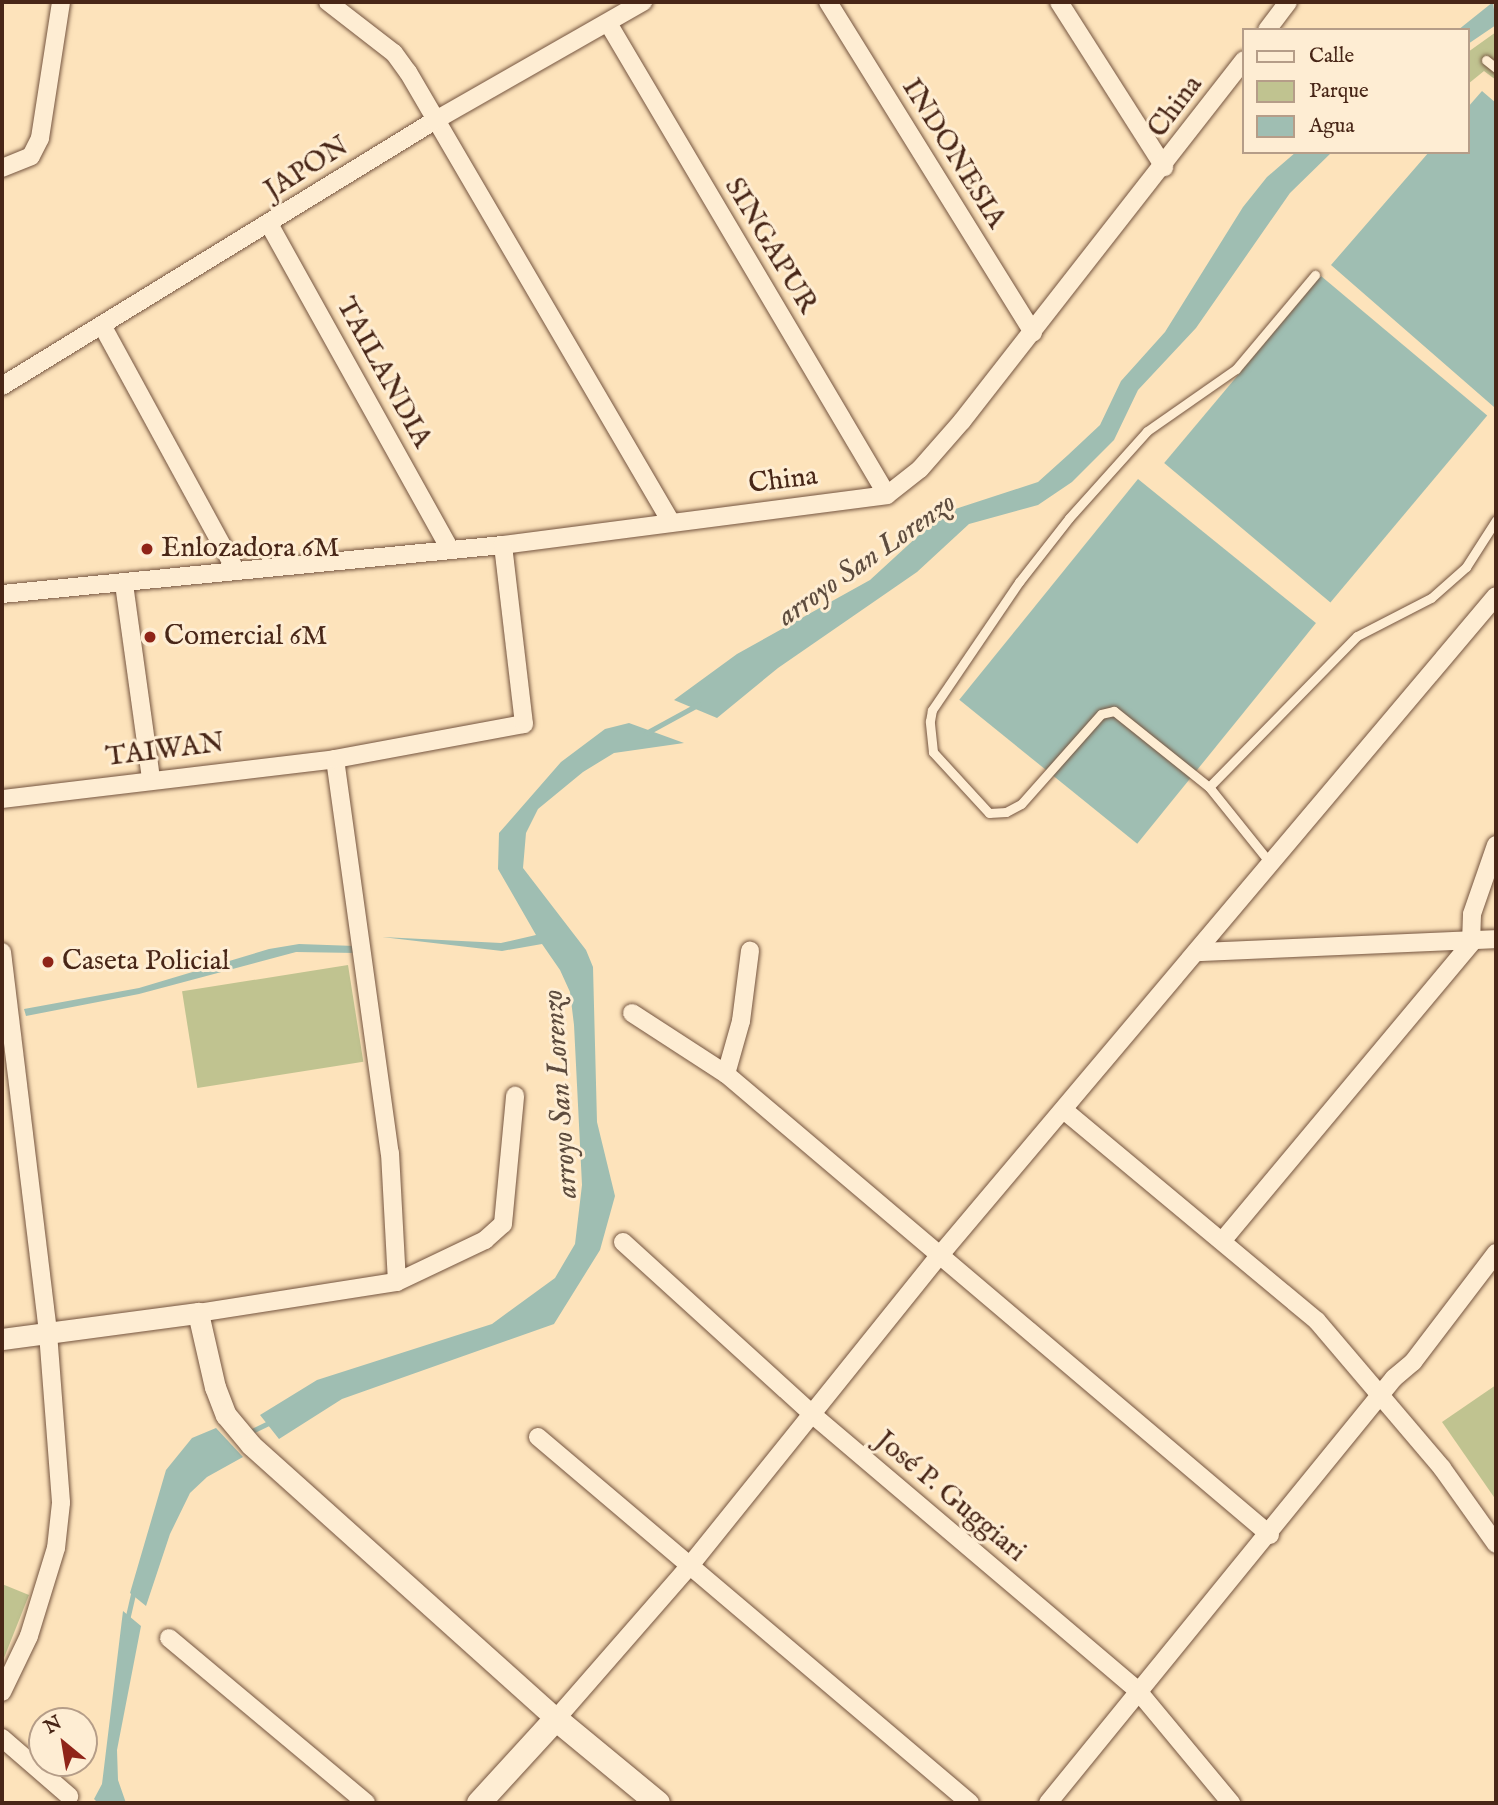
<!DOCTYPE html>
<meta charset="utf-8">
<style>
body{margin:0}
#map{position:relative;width:1498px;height:1805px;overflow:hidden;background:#fde3bb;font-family:"IM FELL English",serif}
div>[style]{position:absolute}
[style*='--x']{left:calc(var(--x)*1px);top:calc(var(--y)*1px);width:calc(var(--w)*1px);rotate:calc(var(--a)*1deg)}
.green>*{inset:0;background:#c0c390;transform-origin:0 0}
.water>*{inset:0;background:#9fbeb2;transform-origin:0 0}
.stream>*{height:5px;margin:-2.5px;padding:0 2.5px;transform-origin:2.5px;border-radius:2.5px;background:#9fbeb2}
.roads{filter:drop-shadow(0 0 2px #755540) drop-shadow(0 0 2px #755540)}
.service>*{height:9px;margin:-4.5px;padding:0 4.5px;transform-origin:4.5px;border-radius:4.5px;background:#feedd3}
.minor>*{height:18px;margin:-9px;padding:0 9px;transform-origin:9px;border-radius:9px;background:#feedd3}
.tertiary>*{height:21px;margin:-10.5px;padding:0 10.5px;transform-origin:10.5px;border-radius:10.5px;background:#feedd3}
.secondary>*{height:24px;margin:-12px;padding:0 12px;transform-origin:12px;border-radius:12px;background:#feedd3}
.dots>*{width:19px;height:19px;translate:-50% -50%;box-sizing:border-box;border:4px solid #feedd3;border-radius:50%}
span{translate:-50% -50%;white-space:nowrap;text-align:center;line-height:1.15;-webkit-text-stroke:6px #feedd3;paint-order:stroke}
.street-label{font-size:28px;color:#482617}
.poi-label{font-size:28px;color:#482617}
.left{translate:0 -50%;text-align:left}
.water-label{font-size:30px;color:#5e4c3e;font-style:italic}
.frame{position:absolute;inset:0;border:4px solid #482617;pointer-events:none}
.legend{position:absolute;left:1242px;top:28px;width:228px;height:126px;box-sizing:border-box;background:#feedd3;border:2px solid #b59d88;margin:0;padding:9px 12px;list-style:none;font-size:21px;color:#482617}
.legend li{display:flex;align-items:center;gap:14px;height:35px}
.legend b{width:35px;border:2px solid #b59d88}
.north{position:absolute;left:28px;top:1707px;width:70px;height:70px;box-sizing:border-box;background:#feedd3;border:2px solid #b59d88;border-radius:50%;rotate:330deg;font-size:19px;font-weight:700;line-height:28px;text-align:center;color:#482617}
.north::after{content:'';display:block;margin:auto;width:24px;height:32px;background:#8f2418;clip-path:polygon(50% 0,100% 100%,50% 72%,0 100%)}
</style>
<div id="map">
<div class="green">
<i style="clip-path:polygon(1496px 32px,1496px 80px,1484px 71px,1468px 84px,1468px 52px)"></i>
<i style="left:348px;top:965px;width:98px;height:168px;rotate:81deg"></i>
<i style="clip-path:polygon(1496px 1385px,1496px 1500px,1442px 1422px)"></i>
<i style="clip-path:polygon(2px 1584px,29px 1595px,2px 1663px)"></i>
</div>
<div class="water">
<i style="clip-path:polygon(1493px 2px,1496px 25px,1468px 44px,1468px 30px,1458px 30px)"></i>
<i style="clip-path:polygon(1482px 91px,1496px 103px,1494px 407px,1331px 265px,1429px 152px,1468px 152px,1468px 107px)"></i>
<i style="clip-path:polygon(1296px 152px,1332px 152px,1290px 193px,1196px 328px,1138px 390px,1114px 440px,1072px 482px,1038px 505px,969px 524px,917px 572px,778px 668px,717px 718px,674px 700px,737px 654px,870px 580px,943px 513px,1038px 482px,1068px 455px,1100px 425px,1121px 381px,1165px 332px,1243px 207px,1267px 177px)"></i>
<i style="left:1321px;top:276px;width:217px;height:244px;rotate:40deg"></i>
<i style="left:1138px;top:479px;width:229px;height:284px;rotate:39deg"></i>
<i style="clip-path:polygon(629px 723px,684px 743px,614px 753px,583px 772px,538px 809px,526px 833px,523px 868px,586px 950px,593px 967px,597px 1122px,615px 1196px,600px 1250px,554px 1324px,342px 1399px,279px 1439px,260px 1415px,317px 1380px,492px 1324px,555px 1278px,575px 1244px,582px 1185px,574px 1025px,570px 992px,560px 970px,542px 944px,502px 951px,382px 937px,501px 943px,536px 935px,498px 869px,499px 833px,561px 762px,605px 729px)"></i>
<i style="clip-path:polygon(299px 944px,355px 946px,356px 953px,296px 952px,139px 994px,26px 1016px,24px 1009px,139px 988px,269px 949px)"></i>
<i style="clip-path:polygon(216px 1428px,243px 1457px,207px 1477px,190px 1493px,170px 1534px,146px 1606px,130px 1593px,166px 1470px,192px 1438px)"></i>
<i style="clip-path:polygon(123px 1611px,141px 1626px,117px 1750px,118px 1780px,126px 1803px,98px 1803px,94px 1799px,102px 1784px)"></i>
</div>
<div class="stream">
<i style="--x:646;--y:733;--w:60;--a:-28.7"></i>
<i style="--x:248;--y:1433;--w:25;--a:-26"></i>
<i style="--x:127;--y:1620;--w:32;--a:-77"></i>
</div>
<div class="roads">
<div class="service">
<i style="--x:1486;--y:60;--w:13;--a:39"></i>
<i style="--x:1209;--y:787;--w:122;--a:-141.3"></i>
<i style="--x:1114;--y:711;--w:13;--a:167"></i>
<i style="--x:1101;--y:714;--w:120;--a:131.6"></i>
<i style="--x:1021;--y:804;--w:17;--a:152"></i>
<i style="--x:1006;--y:812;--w:17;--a:177"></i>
<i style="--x:989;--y:813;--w:83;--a:-132.6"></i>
<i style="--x:933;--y:752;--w:31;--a:-96"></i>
<i style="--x:930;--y:721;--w:11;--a:-80"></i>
<i style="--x:932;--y:710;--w:155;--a:-55.8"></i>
<i style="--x:1019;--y:582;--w:81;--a:-52"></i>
<i style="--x:1069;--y:518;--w:117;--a:-48.1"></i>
<i style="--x:1147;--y:431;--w:108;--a:-34.9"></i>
<i style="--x:1236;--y:369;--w:123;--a:-50"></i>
<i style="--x:1271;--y:864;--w:99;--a:-128.8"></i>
<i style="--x:1209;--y:787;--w:211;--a:-45.6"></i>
<i style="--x:1357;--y:636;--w:83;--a:-27.2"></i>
<i style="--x:1431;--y:598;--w:47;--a:-41.5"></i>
<i style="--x:1466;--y:567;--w:56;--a:-57.4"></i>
</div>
<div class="minor">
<i style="--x:328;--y:2;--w:83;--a:37.7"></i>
<i style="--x:394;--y:53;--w:24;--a:54"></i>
<i style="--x:408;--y:72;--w:521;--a:59.7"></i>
<i style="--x:828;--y:2;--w:389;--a:58.2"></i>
<i style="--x:1059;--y:2;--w:196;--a:57.5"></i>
<i style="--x:608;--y:23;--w:548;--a:59.41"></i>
<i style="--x:1267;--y:30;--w:35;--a:-53"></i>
<i style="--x:2;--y:168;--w:31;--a:-22"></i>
<i style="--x:31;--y:156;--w:20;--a:-63"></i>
<i style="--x:40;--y:138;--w:138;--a:-81.2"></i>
<i style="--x:269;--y:224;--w:372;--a:60.9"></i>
<i style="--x:103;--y:327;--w:276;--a:61.4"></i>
<i style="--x:2;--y:386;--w:507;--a:-31.53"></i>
<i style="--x:434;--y:121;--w:241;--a:-29.7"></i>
<i style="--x:124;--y:584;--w:197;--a:82.1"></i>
<i style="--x:2;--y:594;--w:503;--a:-5.59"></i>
<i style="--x:503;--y:545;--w:387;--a:-7.4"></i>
<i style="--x:887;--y:495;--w:42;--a:-38.2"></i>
<i style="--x:920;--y:469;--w:64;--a:-48.8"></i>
<i style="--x:962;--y:421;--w:458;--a:-52"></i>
<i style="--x:335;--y:759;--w:398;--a:82.1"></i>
<i style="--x:390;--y:1153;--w:129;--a:86.9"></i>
<i style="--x:2;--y:799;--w:335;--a:-6.8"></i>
<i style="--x:335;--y:759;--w:192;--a:-10.5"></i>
<i style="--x:524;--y:724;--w:180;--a:-96.7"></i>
<i style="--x:2;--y:952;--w:384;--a:83.1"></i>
<i style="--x:48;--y:1333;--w:170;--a:85.6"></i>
<i style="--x:61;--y:1503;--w:45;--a:96.3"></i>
<i style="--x:56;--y:1548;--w:92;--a:107.1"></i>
<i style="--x:29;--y:1636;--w:62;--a:115.7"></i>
<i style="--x:1199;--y:952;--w:297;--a:-2.5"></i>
<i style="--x:632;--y:1013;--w:112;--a:33"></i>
<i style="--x:726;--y:1074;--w:713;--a:40.28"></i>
<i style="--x:726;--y:1074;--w:55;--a:-74.2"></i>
<i style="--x:741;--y:1021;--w:71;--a:-82.7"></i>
<i style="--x:1065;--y:1111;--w:328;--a:39.8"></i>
<i style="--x:1317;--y:1321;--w:193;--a:49.6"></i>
<i style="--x:1442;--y:1468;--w:93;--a:54.6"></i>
<i style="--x:1223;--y:1240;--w:387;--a:-50.1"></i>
<i style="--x:1471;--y:943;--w:29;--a:-88"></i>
<i style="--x:1472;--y:914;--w:73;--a:-70.8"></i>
<i style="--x:623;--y:1242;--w:257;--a:42.3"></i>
<i style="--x:813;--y:1415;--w:426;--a:40.3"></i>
<i style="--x:1138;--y:1691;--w:146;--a:50.3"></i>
<i style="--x:198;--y:1313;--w:201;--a:-8.9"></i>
<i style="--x:397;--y:1282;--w:98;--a:-25.5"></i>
<i style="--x:485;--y:1240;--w:24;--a:-42"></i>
<i style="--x:503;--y:1224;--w:129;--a:-84.6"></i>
<i style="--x:538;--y:1437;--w:566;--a:40.27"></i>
<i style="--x:169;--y:1638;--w:257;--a:39.9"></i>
<i style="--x:556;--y:1719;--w:207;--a:-48.9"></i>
<i style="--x:692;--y:1563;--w:395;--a:-51.2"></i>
<i style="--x:940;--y:1255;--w:862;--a:-49.85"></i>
<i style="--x:2;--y:1738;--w:89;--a:40.9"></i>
<i style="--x:1048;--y:1803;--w:548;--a:-50.85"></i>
<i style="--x:1394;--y:1378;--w:25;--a:-40"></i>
<i style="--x:1413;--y:1362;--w:137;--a:-52.7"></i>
</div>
<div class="tertiary">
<i style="--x:2;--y:1339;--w:198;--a:-7.6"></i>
<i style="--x:198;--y:1313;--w:76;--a:77.1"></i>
<i style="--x:215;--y:1387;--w:30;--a:69"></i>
<i style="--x:226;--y:1415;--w:39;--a:50"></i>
<i style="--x:251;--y:1445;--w:410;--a:41.9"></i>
</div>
<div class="secondary">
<i style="--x:479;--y:1803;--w:114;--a:-47.5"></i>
<i style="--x:556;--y:1719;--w:132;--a:39.5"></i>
</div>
</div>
<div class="dots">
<i style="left:147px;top:549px;background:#8f2418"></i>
<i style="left:150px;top:637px;background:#8f2418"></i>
<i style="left:48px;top:962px;background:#8f2418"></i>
</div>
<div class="street-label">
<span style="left:1176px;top:107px;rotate:-53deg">China</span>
<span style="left:953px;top:154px;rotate:58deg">INDONESIA</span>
<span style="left:307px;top:169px;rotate:-32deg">JAPON</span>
<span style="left:770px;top:246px;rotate:59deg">SINGAPUR</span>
<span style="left:383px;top:373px;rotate:61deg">TAILANDIA</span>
<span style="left:783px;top:481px;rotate:-7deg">China</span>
<span style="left:165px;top:751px;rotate:-7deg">TAIWAN</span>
<span style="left:950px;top:1497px;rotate:40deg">José P. Guggiari</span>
</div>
<div class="poi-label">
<span class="left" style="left:161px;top:549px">Enlozadora 6M</span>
<span class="left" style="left:164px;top:637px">Comercial 6M</span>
<span class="left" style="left:62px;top:962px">Caseta Policial</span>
</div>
<div class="water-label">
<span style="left:867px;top:560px;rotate:-35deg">arroyo San Lorenzo</span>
<span style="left:561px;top:1094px;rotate:-94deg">arroyo San Lorenzo</span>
</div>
<div class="frame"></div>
<ul class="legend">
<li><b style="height:9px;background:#feedd3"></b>Calle</li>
<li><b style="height:19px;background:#c0c390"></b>Parque</li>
<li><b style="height:19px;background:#9fbeb2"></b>Agua</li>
</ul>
<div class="north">N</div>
</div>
